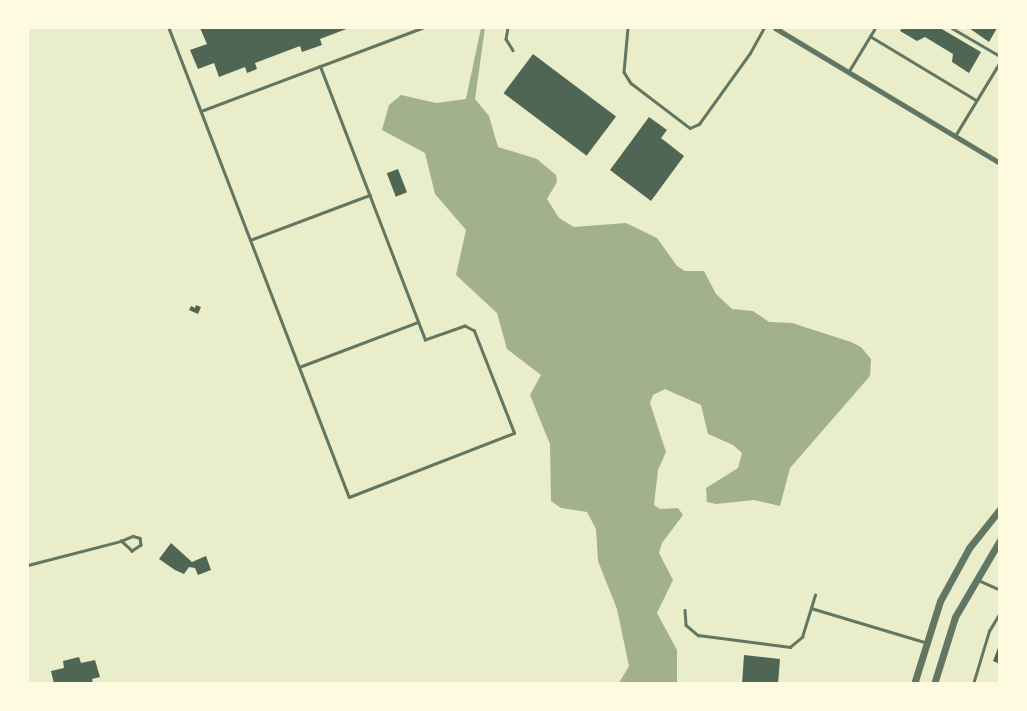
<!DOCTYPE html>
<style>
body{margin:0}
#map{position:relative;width:1027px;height:711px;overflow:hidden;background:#e9edc9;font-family:Signika,sans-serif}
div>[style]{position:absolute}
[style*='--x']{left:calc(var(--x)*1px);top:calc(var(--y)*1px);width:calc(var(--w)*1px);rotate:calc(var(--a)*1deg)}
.water>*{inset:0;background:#a3b18a}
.building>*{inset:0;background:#4f6655;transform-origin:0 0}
.service>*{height:2.5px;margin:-1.25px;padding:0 1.25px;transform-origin:1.25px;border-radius:1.25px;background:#617663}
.minor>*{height:5px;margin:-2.5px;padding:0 2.5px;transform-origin:2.5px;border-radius:2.5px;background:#617663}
.tertiary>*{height:7px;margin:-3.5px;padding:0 3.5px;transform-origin:3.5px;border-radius:3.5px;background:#617663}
span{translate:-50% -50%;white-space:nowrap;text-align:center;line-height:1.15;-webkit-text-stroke:5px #fefae0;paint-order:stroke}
.frame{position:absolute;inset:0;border:29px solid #fefae0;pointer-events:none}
</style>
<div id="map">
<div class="water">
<i style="clip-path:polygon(481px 28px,485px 28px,475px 99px,489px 116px,498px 147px,537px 159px,556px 175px,557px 182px,547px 199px,559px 218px,574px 227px,626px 223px,657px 238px,677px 266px,685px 271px,704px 271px,716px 294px,732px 309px,753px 311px,769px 322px,792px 323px,851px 342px,861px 347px,871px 359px,870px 376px,790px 468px,780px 506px,754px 500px,716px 504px,707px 502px,706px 488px,738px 468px,742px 453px,733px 445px,708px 434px,701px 405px,665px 389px,653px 395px,650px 403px,666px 452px,658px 470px,654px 505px,660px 509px,678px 508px,683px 515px,662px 543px,659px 553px,673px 580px,657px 613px,677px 650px,677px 683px,619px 683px,629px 666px,617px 609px,598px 561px,596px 529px,587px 512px,561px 508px,551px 501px,550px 444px,530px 395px,541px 375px,507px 349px,497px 313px,456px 275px,466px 230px,435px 194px,425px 153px,382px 130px,389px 105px,401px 95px,436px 103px,466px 99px)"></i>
</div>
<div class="building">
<i style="clip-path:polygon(200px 28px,349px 28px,320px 39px,322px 45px,302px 52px,300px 46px,255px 63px,257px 69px,247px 73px,245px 67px,219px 77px,214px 63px,198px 69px,190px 50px,207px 44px)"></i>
<i style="clip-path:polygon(902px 28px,940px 28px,981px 52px,969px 73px,952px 62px,953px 54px,925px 37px,917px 41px,900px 31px)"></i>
<i style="clip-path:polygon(969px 28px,997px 28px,989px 42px)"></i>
<i style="left:533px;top:54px;width:104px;height:49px;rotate:37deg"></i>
<i style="clip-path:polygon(649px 117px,667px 130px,661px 138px,684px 156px,651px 201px,610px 170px)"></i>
<i style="left:398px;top:169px;width:25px;height:12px;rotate:69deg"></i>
<i style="clip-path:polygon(196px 305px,201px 307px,198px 314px,189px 310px,191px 306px,195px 308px)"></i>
<i style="clip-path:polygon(171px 543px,192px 562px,206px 556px,211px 570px,198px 575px,195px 568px,189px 567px,184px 574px,175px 570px,159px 559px)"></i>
<i style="clip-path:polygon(999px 645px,1000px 645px,1000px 664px,993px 661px)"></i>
<i style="clip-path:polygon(744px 655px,780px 659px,778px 684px,742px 684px)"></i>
<i style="clip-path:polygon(79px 657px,81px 663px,95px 660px,100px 677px,92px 679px,93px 684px,54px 684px,51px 671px,64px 668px,63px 661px)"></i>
</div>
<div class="service">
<i style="--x:169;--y:28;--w:89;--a:68.9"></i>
<i style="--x:201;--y:111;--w:236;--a:-20.6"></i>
<i style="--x:508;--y:28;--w:11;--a:100"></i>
<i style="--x:506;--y:39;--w:13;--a:58"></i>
<i style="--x:628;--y:28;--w:44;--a:95.2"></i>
<i style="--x:624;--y:72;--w:13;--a:58"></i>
<i style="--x:631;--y:83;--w:74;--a:37.3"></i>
<i style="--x:690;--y:128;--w:10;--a:-24"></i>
<i style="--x:699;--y:124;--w:87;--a:-54.3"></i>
<i style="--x:750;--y:53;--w:29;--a:-61"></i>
<i style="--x:952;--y:28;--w:56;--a:30.3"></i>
<i style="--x:870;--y:36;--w:124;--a:31.1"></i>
<i style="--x:849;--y:71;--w:50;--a:-58.8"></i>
<i style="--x:201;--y:111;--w:413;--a:69"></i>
<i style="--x:349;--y:497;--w:177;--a:-21.2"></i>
<i style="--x:514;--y:433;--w:110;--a:-111.4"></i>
<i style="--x:474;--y:331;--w:10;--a:-151"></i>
<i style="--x:465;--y:326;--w:42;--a:160.7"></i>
<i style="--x:425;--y:340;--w:293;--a:-111"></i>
<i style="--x:955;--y:136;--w:87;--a:-58.7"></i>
<i style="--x:250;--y:240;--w:128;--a:-20.6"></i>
<i style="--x:299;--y:367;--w:127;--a:-20.7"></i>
<i style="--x:133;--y:536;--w:7;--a:16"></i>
<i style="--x:140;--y:538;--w:7;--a:82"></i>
<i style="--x:141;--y:545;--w:11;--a:146"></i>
<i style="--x:132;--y:551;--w:15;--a:-138"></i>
<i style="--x:121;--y:541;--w:13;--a:-23"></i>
<i style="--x:28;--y:565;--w:96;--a:-14.5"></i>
<i style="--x:978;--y:580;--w:24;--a:24"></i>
<i style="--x:811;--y:608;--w:118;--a:16.7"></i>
<i style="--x:685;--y:610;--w:15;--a:86"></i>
<i style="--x:686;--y:625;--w:16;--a:40"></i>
<i style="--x:698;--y:635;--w:93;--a:7.4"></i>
<i style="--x:790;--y:647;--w:16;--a:-40"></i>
<i style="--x:802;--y:637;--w:44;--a:-72.8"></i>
<i style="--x:973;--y:684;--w:55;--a:-73.2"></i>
<i style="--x:989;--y:631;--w:21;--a:-59"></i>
</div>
<div class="minor">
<i style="--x:775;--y:28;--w:262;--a:31"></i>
</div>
<div class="tertiary">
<i style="--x:914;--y:684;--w:87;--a:-72.6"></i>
<i style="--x:940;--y:601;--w:60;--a:-61.3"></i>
<i style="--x:969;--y:548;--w:50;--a:-51.5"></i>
<i style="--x:934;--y:684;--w:70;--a:-72.6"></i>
<i style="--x:955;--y:617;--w:89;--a:-59.7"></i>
</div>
<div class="frame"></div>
</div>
